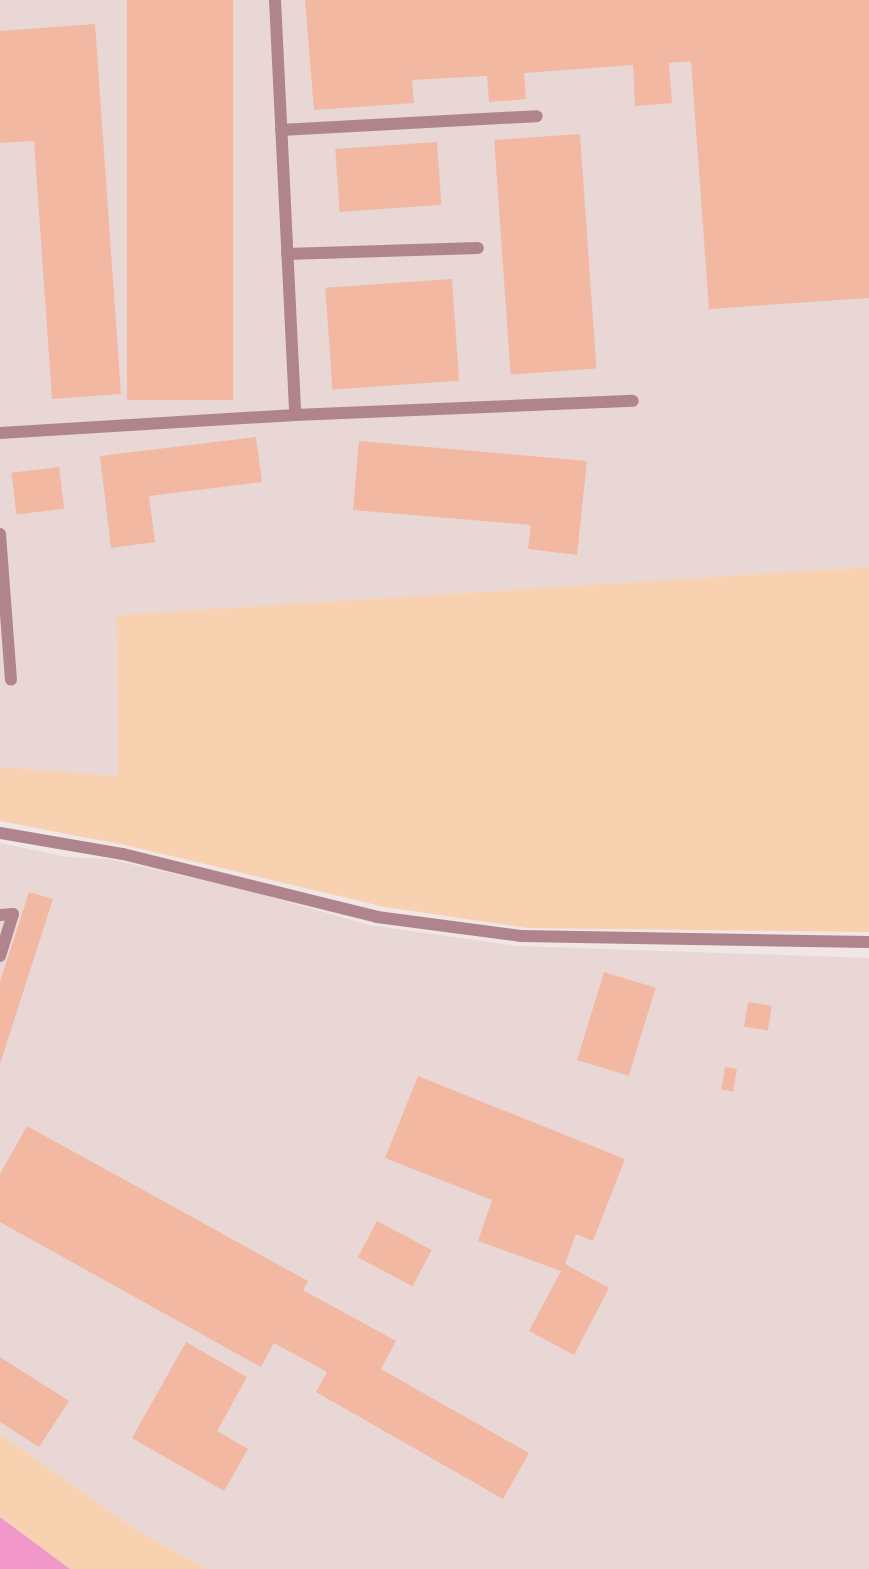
<!DOCTYPE html>
<style>
body{margin:0}
#map{position:relative;width:869px;height:1569px;overflow:hidden;background:#f0e6e5;font-family:"Noto Serif",serif}
div>[style]{position:absolute}
[style*='--x']{left:calc(var(--x)*1px);top:calc(var(--y)*1px);width:calc(var(--w)*1px);rotate:calc(var(--a)*1deg)}
.built>*{inset:0;background:#e9d7d6}
.green>*{inset:0;background:#f8d1b1}
.water>*{inset:0;background:#f197c9}
.building>*{inset:0;background:#f2b8a2;transform-origin:0 0}
.service>*{height:12px;margin:-6px;padding:0 6px;transform-origin:6px;border-radius:6px;background:#b0848d}
span{translate:-50% -50%;white-space:nowrap;text-align:center;line-height:1.15;-webkit-text-stroke:6px #fdf3f2;paint-order:stroke}
</style>
<div id="map">
<div class="built">
<i style="clip-path:polygon(0 0,869px 0,869px 567px,117px 615px,118px 776px,0 767px)"></i>
<i style="clip-path:polygon(0 843px,67px 857px,109px 859px,253px 892px,369px 925px,517px 946px,869px 958px,869px 1569px,207px 1569px,135px 1529px,0 1434px)"></i>
</div>
<div class="green">
<i style="clip-path:polygon(869px 567px,869px 932px,526px 928px,385px 907px,125px 845px,0 821px,0 767px,118px 776px,117px 615px)"></i>
<i style="clip-path:polygon(0 1434px,135px 1529px,207px 1569px,70px 1569px,0 1517px)"></i>
</div>
<div class="water">
<i style="clip-path:polygon(0 1517px,70px 1569px,0 1569px)"></i>
</div>
<div class="building">
<i style="left:127px;top:0;width:106px;height:400px"></i>
<i style="clip-path:polygon(305px 0,869px 0,869px 298px,709px 309px,691px 61px,669px 63px,672px 103px,635px 106px,633px 65px,524px 73px,526px 99px,489px 102px,487px 76px,412px 80px,414px 103px,314px 110px)"></i>
<i style="clip-path:polygon(95px 24px,121px 394px,52px 399px,34px 141px,0 143px,0 31px)"></i>
<i style="left:580px;top:134px;width:235px;height:86px;rotate:86deg"></i>
<i style="left:437px;top:142px;width:63px;height:102px;rotate:86deg"></i>
<i style="left:452px;top:279px;width:102px;height:127px;rotate:86deg"></i>
<i style="clip-path:polygon(256px 437px,262px 482px,149px 496px,155px 542px,111px 548px,100px 456px)"></i>
<i style="clip-path:polygon(359px 441px,587px 461px,577px 555px,528px 549px,531px 525px,353px 510px)"></i>
<i style="left:59px;top:467px;width:42px;height:48px;rotate:83deg"></i>
<i style="clip-path:polygon(29px 892px,53px 899px,0 1064px,0 982px)"></i>
<i style="left:604px;top:972px;width:54px;height:92px;rotate:17deg"></i>
<i style="left:748px;top:1002px;width:24px;height:25px;rotate:9deg"></i>
<i style="left:725px;top:1067px;width:12px;height:23px;rotate:9deg"></i>
<i style="clip-path:polygon(418px 1076px,625px 1159px,593px 1241px,576px 1234px,565px 1264px,609px 1288px,574px 1355px,529px 1331px,561px 1271px,478px 1241px,492px 1200px,385px 1158px)"></i>
<i style="clip-path:polygon(27px 1126px,308px 1281px,303px 1290px,396px 1341px,381px 1369px,529px 1453px,503px 1499px,316px 1392px,327px 1372px,274px 1343px,261px 1367px,0 1222px,0 1174px)"></i>
<i style="left:377px;top:1221px;width:62px;height:41px;rotate:28deg"></i>
<i style="clip-path:polygon(186px 1342px,247px 1377px,217px 1431px,248px 1449px,224px 1491px,132px 1438px)"></i>
<i style="clip-path:polygon(0 1357px,69px 1401px,39px 1447px,0 1422px)"></i>
</div>
<div class="service">
<i style="--x:275;--y:0;--w:415;--a:87.2"></i>
<i style="--x:281;--y:130;--w:256;--a:-3.1"></i>
<i style="--x:287;--y:254;--w:191;--a:-1.8"></i>
<i style="--x:0;--y:433;--w:296;--a:-3.5"></i>
<i style="--x:295;--y:415;--w:338;--a:-2.4"></i>
<i style="--x:0;--y:534;--w:146;--a:85.7"></i>
<i style="--x:0;--y:833;--w:125;--a:9.7"></i>
<i style="--x:123;--y:854;--w:262;--a:13.9"></i>
<i style="--x:377;--y:917;--w:145;--a:7.5"></i>
<i style="--x:521;--y:936;--w:348;--a:1"></i>
<i style="--x:0;--y:915;--w:13;--a:-4"></i>
<i style="--x:13;--y:914;--w:44;--a:107.2"></i>
</div>
</div>
